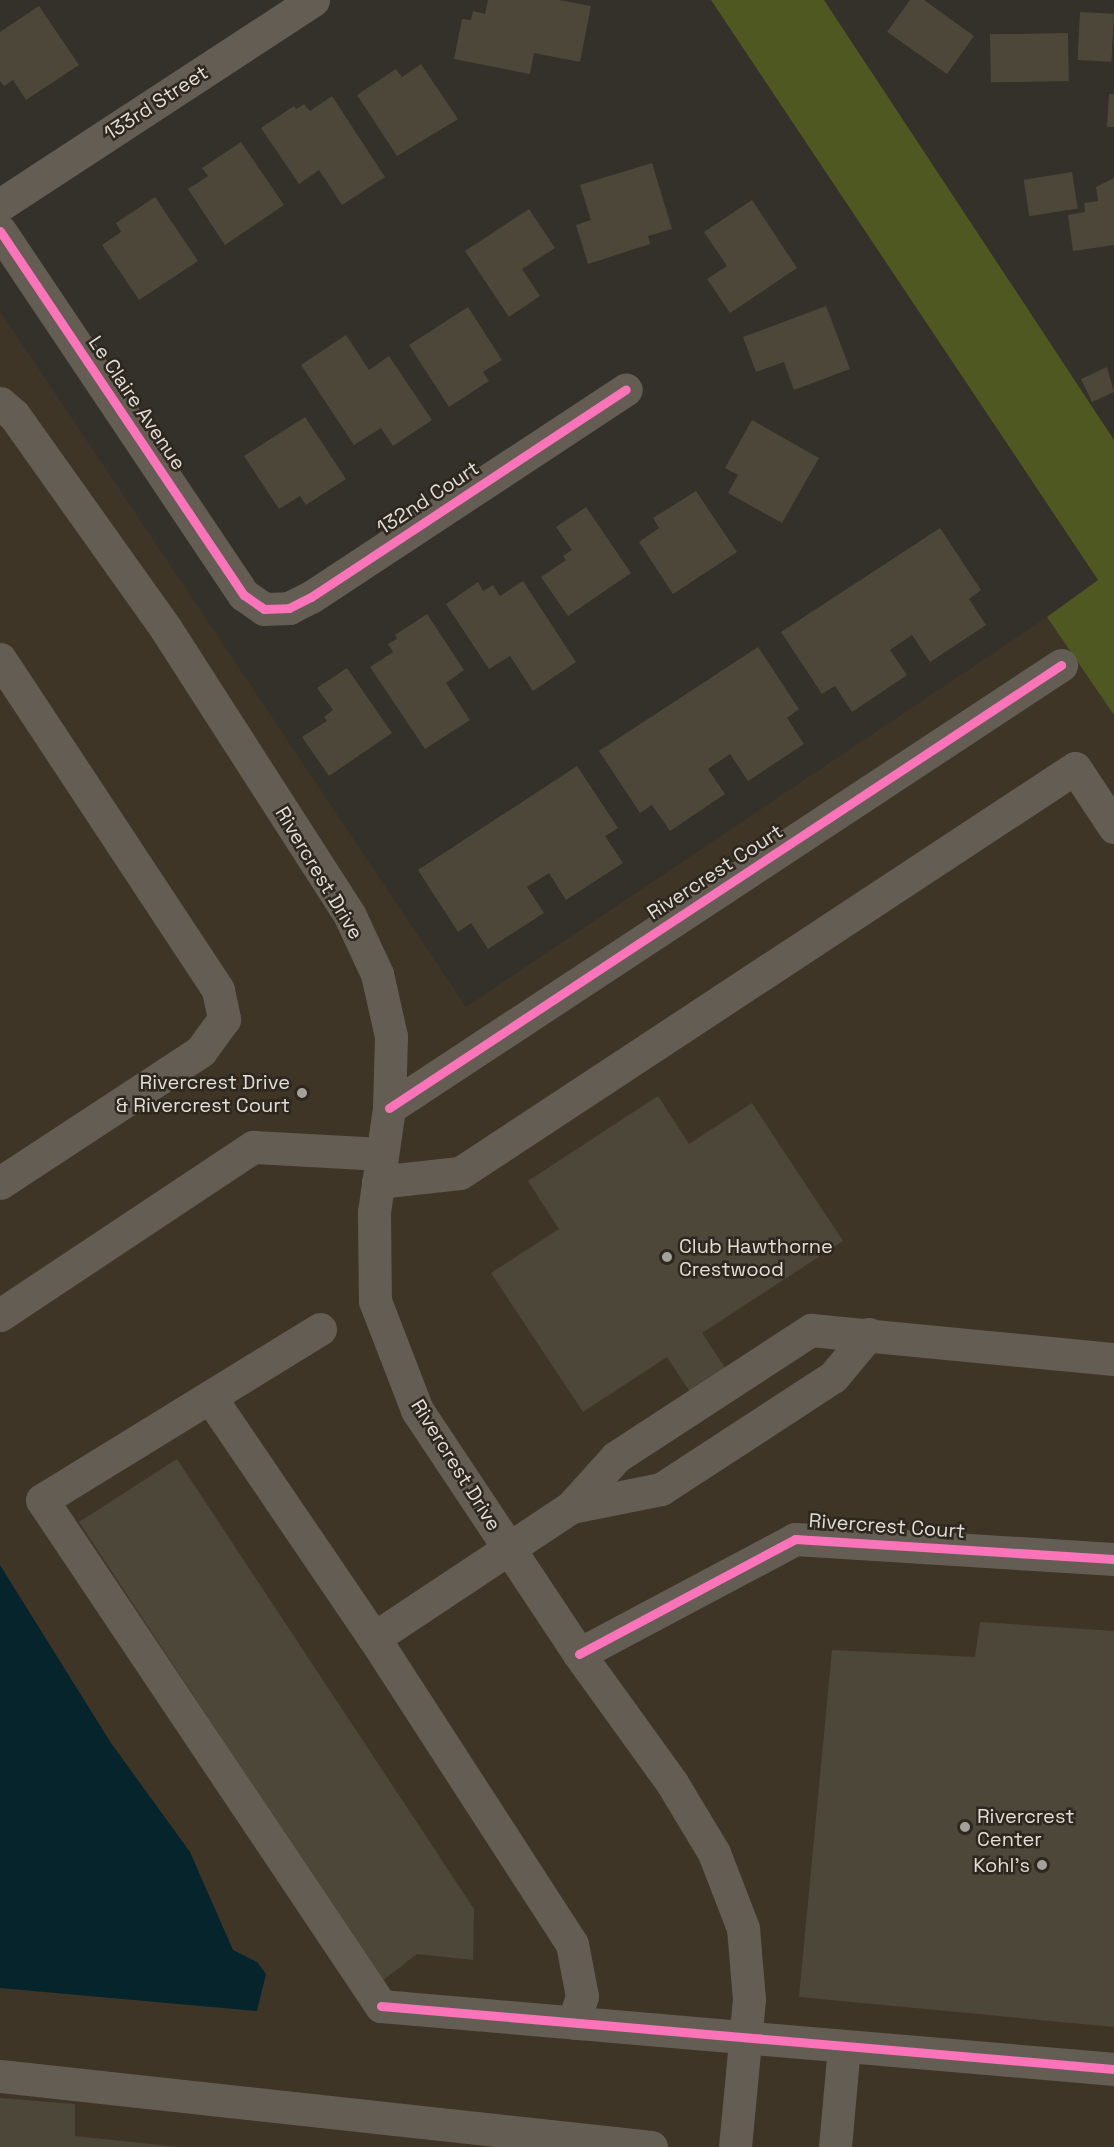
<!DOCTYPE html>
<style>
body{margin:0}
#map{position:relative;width:1114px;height:2147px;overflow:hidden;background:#34302a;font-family:"Space Grotesk",sans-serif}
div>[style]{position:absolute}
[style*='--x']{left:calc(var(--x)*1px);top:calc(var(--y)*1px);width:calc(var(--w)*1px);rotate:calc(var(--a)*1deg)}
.built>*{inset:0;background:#3f3527}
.green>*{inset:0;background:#505822}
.water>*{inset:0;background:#06242b}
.building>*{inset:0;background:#4d473a;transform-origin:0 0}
.minor>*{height:33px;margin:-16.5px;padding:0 16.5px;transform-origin:16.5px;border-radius:16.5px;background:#635d54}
.cycleway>*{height:9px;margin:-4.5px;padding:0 4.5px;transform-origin:4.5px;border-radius:4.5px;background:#fb73b8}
.dots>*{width:16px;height:16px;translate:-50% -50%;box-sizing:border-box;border:3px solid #2d271e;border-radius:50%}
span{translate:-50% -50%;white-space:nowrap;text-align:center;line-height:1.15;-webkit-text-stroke:5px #2d271e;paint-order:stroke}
.street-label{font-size:20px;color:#e1ddd7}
.poi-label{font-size:20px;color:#e1ddd7}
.right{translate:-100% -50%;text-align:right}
.left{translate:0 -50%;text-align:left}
</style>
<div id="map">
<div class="built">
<i style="clip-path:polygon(0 311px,466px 1007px,1047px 617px,1114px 715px,1114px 2147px,0 2147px)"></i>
</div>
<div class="green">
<i style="clip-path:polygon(711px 0,824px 0,1114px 440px,1114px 715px,1047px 617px,1098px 580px)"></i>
</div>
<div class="water">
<i style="clip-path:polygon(0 1565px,111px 1743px,190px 1852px,233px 1950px,257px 1962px,266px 1974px,257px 2011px,0 1988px)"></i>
</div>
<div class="building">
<i style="clip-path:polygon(488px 0,559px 0,591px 6px,580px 62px,534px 53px,530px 74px,454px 59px,462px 19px,471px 20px,473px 11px,485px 14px)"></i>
<i style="clip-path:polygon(910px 0,924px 0,974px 36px,947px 74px,887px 32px)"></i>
<i style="clip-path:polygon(39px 6px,79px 65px,26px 100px,13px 80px,4px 86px,0 81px,0 32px)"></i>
<i style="left:1080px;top:12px;width:34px;height:48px;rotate:3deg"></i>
<i style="left:1068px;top:33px;width:48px;height:78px;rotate:89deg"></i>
<i style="clip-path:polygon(421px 64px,458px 119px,397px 156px,357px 95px,396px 69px,402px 77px)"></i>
<i style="clip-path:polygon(1109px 94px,1114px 94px,1114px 127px,1107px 127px)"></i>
<i style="clip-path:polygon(332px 96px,385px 177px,342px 205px,319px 170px,299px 184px,261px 128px,294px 106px,296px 109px,304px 104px,310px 111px)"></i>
<i style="clip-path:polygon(241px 142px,284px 205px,225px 245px,188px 189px,208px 176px,202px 168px)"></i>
<i style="clip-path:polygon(652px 163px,672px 229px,648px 236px,650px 244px,588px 264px,576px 225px,591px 220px,580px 185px)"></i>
<i style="left:1072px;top:172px;width:37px;height:49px;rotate:81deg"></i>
<i style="clip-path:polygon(1114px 178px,1114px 245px,1073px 251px,1068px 215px,1085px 212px,1084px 203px,1098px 201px,1096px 187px)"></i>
<i style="clip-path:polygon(155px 197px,198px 261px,139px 300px,102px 245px,121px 232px,116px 223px)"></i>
<i style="clip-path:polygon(752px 200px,797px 268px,730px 313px,707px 279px,727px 266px,704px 232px)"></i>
<i style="clip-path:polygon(529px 209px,555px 248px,522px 269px,540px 296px,509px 317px,465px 251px)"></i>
<i style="clip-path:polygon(826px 306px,850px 369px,794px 390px,784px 362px,756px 372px,743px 337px)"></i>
<i style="clip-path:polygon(468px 307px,502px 360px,483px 372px,489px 381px,449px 407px,409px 345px)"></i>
<i style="clip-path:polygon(346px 335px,369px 370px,389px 356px,432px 420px,393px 446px,381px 428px,354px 445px,301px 365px)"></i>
<i style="clip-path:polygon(1107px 367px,1114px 392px,1092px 402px,1081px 379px)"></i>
<i style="clip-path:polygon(305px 417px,346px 479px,306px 505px,300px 496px,279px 509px,244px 456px)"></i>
<i style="clip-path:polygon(752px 420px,819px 458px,782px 523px,728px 493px,738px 475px,725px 468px)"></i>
<i style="clip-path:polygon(696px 491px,737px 552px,673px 594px,639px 542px,659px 528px,653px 518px)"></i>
<i style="clip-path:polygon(586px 507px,631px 573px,568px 616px,541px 577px,566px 560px,563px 556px,572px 550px,556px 527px)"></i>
<i style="clip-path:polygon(940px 528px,981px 590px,969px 599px,986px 625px,930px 662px,912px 635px,890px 650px,907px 675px,852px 712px,835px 686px,822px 694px,781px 632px)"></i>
<i style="clip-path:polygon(523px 581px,576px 662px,533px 691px,510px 656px,489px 669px,446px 604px,478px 582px,483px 591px,493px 585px,500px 596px)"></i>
<i style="clip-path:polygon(427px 614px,464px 670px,446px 683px,470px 720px,425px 749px,370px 667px,393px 652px,388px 644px,397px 639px,395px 635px)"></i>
<i style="clip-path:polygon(758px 647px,799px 709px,787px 718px,804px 744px,748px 781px,730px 754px,708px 769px,725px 794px,670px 831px,652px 805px,640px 813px,599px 751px)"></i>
<i style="clip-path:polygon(347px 668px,392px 733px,329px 776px,302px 737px,327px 721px,324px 717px,333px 710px,317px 688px)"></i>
<i style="clip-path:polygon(577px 766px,618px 828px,605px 836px,623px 863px,566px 900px,549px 873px,527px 887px,544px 913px,488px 949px,471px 923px,458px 932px,418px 870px)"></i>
<i style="clip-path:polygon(658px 1096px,689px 1144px,752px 1103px,843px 1241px,702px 1333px,728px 1372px,692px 1395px,667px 1357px,583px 1412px,491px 1273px,559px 1229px,528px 1181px)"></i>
<i style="clip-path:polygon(177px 1459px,474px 1909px,473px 1960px,417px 1954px,382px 1981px,79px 1522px)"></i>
<i style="clip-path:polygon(980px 1622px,1114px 1631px,1114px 2027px,799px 1997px,832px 1650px,975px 1657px)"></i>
<i style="clip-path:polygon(0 2098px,75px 2104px,75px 2136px,179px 2147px,0 2147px)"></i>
</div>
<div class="minor">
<i style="--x:0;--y:205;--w:374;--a:-33.2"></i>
<i style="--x:0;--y:231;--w:438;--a:56.2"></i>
<i style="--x:244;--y:595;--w:24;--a:35"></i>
<i style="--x:264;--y:609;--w:25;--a:-2"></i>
<i style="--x:289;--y:608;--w:25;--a:-27"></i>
<i style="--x:311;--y:597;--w:377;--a:-33.4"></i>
<i style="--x:0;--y:403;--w:18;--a:41"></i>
<i style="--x:14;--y:415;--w:262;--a:54.6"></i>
<i style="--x:166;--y:629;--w:341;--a:57.3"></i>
<i style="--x:350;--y:916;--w:64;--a:65"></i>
<i style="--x:377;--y:974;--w:64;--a:77.3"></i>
<i style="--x:391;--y:1036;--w:72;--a:91.6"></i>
<i style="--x:389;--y:1108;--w:105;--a:98.2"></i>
<i style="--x:374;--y:1212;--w:89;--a:89.4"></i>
<i style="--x:375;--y:1301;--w:117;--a:68.9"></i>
<i style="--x:417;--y:1410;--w:293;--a:56.4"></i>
<i style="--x:579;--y:1654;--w:159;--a:54.2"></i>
<i style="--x:672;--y:1783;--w:82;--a:59"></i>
<i style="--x:714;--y:1853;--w:80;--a:68.9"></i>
<i style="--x:743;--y:1928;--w:71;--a:85.2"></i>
<i style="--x:749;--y:1999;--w:149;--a:95.4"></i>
<i style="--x:0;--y:659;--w:396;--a:56.6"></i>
<i style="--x:218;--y:990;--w:30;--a:78"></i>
<i style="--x:224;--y:1019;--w:39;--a:126"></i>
<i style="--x:201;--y:1051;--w:240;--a:146.7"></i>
<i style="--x:389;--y:1108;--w:805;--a:-33.39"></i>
<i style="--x:378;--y:1182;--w:82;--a:-6.3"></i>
<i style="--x:460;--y:1173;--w:736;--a:-33.37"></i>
<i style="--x:1075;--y:768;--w:71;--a:56.5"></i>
<i style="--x:0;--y:1315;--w:304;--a:-33.6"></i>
<i style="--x:253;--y:1147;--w:129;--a:3.1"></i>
<i style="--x:320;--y:1329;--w:326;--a:148.4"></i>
<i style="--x:42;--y:1500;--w:609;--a:56.18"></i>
<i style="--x:381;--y:2006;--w:736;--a:4.91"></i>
<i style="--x:210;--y:1397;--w:292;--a:55.8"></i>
<i style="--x:374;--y:1638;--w:364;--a:57.1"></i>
<i style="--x:572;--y:1944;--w:53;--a:79.1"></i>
<i style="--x:582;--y:1996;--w:28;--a:108"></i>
<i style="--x:571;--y:1507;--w:92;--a:-11.3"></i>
<i style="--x:661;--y:1489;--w:205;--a:-33.1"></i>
<i style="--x:833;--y:1377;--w:56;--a:-50.1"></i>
<i style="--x:374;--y:1638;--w:237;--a:-33.6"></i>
<i style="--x:571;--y:1507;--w:67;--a:-48"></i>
<i style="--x:616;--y:1457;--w:233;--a:-33.1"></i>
<i style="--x:811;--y:1330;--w:304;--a:5.5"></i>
<i style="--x:579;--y:1654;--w:245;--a:-28"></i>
<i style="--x:795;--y:1539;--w:320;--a:3.6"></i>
<i style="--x:0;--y:2076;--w:655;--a:6.22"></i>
<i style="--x:835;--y:2147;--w:101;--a:-84.9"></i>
</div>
<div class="cycleway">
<i style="--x:0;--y:231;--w:438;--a:56.2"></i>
<i style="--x:244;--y:595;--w:24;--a:35"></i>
<i style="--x:264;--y:609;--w:25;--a:-2"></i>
<i style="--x:289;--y:608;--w:25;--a:-27"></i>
<i style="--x:311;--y:597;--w:377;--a:-33.4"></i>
<i style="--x:389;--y:1108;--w:805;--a:-33.39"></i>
<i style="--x:579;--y:1654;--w:245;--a:-28"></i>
<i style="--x:795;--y:1539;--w:320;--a:3.6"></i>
<i style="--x:381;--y:2006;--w:736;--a:4.91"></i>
</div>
<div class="dots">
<i style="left:302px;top:1093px;background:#a4a09a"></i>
<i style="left:667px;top:1257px;background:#a4a09a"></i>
<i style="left:965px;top:1827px;background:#a4a09a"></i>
<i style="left:1042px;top:1865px;background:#a4a09a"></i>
</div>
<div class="street-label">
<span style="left:156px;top:103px;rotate:-33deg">133rd Street</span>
<span style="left:137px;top:403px;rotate:56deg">Le Claire Avenue</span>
<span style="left:428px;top:498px;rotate:-33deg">132nd Court</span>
<span style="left:715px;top:872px;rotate:-33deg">Rivercrest Court</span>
<span style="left:319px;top:873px;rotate:59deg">Rivercrest Drive</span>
<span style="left:456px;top:1465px;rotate:58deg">Rivercrest Drive</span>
<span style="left:887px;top:1526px;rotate:4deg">Rivercrest Court</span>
</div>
<div class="poi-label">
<span class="right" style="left:290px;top:1094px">Rivercrest Drive<br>&amp; Rivercrest Court</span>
<span class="left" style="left:679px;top:1258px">Club Hawthorne<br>Crestwood</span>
<span class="left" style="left:977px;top:1828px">Rivercrest<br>Center</span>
<span class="right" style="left:1030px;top:1865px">Kohl's</span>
</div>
</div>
